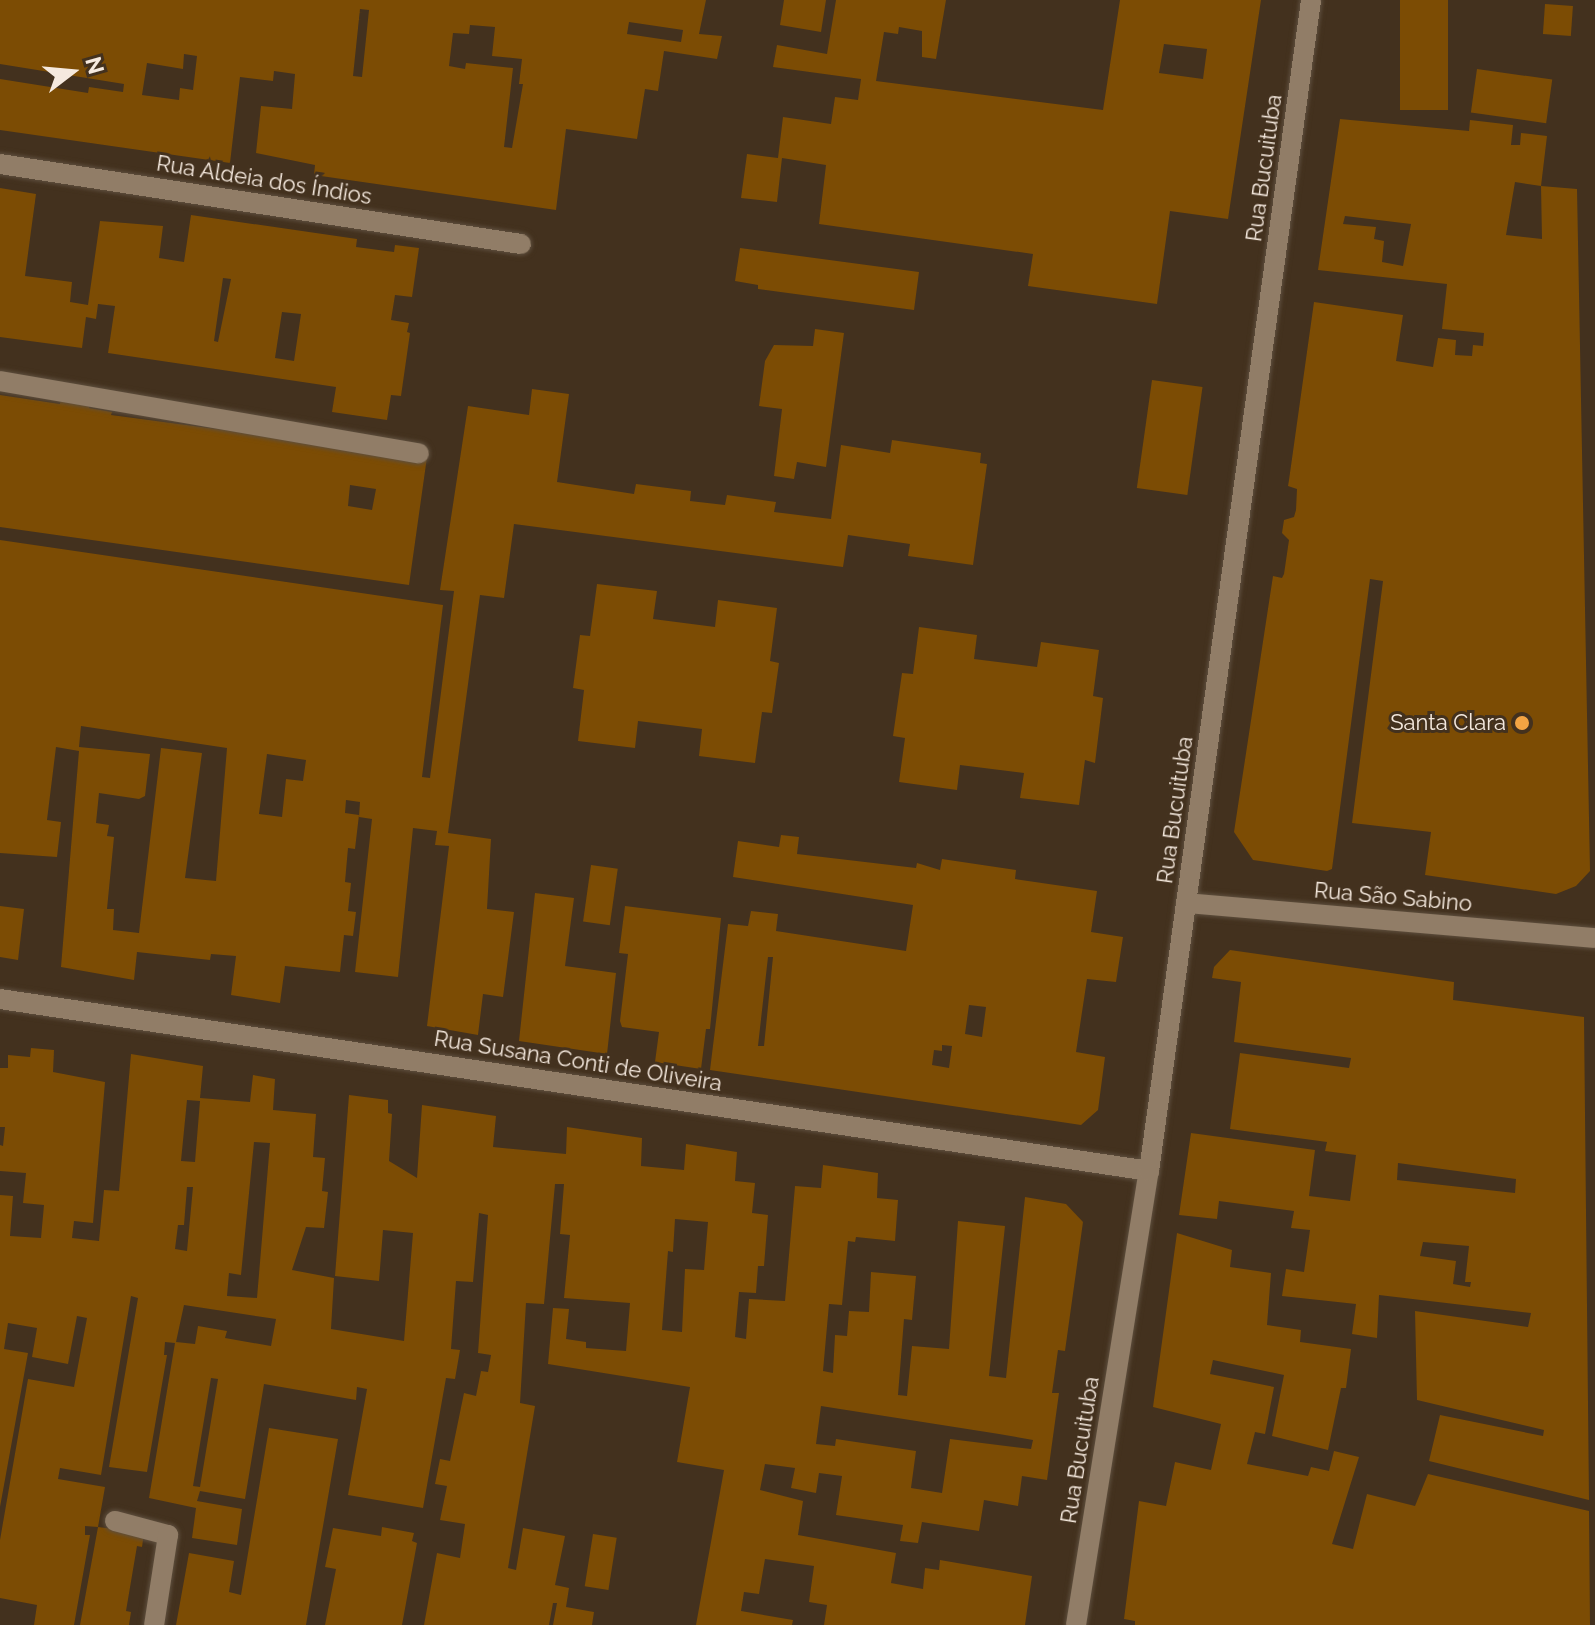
<!DOCTYPE html>
<meta charset="utf-8">
<style>
body{margin:0}
#map{position:relative;width:1595px;height:1625px;overflow:hidden;background:#43311e;font-family:Raleway,sans-serif}
div>[style]{position:absolute}
[style*='--x']{left:calc(var(--x)*1px);top:calc(var(--y)*1px);width:calc(var(--w)*1px);rotate:calc(var(--a)*1deg)}
.building>*{inset:0;background:#7c4c04;transform-origin:0 0}
.roads{filter:drop-shadow(0 0 2px #5e4f3e) drop-shadow(0 0 2px #5e4f3e)}
.minor>*{height:20px;margin:-10px;padding:0 10px;transform-origin:10px;border-radius:10px;background:#917d67}
.dots>*{width:22px;height:22px;translate:-50% -50%;box-sizing:border-box;border:4px solid #43311e;border-radius:50%}
span{translate:-50% -50%;white-space:nowrap;text-align:center;line-height:1.15;-webkit-text-stroke:6px #43311e;paint-order:stroke}
.street-label{font-size:22px;color:#f5e9de}
.poi-label{font-size:22px;color:#f5e9de}
.right{translate:-100% -50%;text-align:right}
.north{position:absolute;left:32px;top:32px;width:80px;height:80px;-webkit-text-stroke:6px #43311e;paint-order:stroke;rotate:74deg;font-size:22px;font-weight:700;line-height:32px;text-align:center;color:#f5e9de}
.north::after{content:'';display:block;margin:auto;width:28px;height:36px;background:#f5e9de;clip-path:polygon(50% 0,100% 100%,50% 72%,0 100%)}
</style>
<div id="map">
<div class="building">
<i style="clip-path:polygon(evenodd,0 0,706px 0,699px 34px,722px 36px,717px 59px,664px 51px,658px 91px,645px 89px,637px 139px,566px 129px,556px 210px,314px 175px,315px 165px,256px 153px,261px 106px,292px 109px,295px 74px,274px 71px,273px 81px,240px 77px,230px 163px,0 130px,0 79px,88px 93px,89px 87px,123px 92px,124px 84px,0 64px,0 0,360px 9px,369px 10px,362px 77px,353px 76px,360px 9px,0 0,629px 22px,683px 30px,681px 42px,627px 34px,629px 22px,0 0,470px 25px,495px 27px,492px 56px,522px 59px,519px 84px,523px 84px,512px 148px,504px 147px,513px 68px,466px 63px,465px 69px,449px 66px,453px 33px,469px 34px,470px 25px,0 0,184px 54px,197px 56px,193px 90px,180px 88px,179px 100px,142px 95px,147px 63px,183px 69px,184px 54px)"></i>
<i style="clip-path:polygon(784px 0,826px 0,821px 32px,780px 25px)"></i>
<i style="clip-path:polygon(evenodd,836px 0,946px 0,936px 59px,922px 57px,922px 31px,899px 27px,898px 34px,884px 32px,876px 81px,1103px 110px,1120px 0,1261px 0,1228px 219px,1170px 211px,1157px 304px,1028px 286px,1033px 254px,819px 224px,826px 165px,782px 158px,777px 202px,741px 198px,747px 154px,778px 158px,783px 117px,831px 124px,835px 97px,858px 100px,861px 79px,773px 67px,777px 45px,827px 54px,836px 0,1164px 44px,1207px 49px,1203px 79px,1159px 73px,1164px 44px)"></i>
<i style="left:1400px;top:0;width:48px;height:110px"></i>
<i style="left:1545px;top:4px;width:28px;height:30px;rotate:4deg"></i>
<i style="left:1477px;top:69px;width:76px;height:44px;rotate:8deg"></i>
<i style="clip-path:polygon(evenodd,1340px 119px,1469px 131px,1470px 120px,1513px 125px,1511px 145px,1520px 145px,1521px 133px,1547px 136px,1541px 186px,1577px 189px,1590px 871px,1576px 886px,1556px 894px,1425px 875px,1431px 832px,1352px 823px,1383px 581px,1370px 579px,1332px 869px,1327px 871px,1253px 860px,1234px 832px,1273px 576px,1282px 578px,1284px 574px,1289px 540px,1282px 533px,1284px 520px,1294px 517px,1296px 510px,1297px 489px,1288px 486px,1289px 480px,1314px 302px,1403px 315px,1396px 361px,1433px 367px,1438px 338px,1456px 340px,1455px 355px,1472px 356px,1473px 345px,1483px 346px,1484px 333px,1442px 329px,1447px 284px,1318px 270px,1340px 119px,1515px 182px,1541px 186px,1542px 239px,1506px 235px,1515px 182px,1340px 119px,1345px 216px,1411px 224px,1403px 266px,1382px 262px,1384px 241px,1374px 239px,1376px 227px,1343px 224px,1345px 216px)"></i>
<i style="clip-path:polygon(evenodd,0 188px,36px 194px,25px 276px,72px 282px,70px 302px,88px 305px,100px 221px,163px 226px,159px 258px,184px 262px,191px 215px,357px 239px,356px 247px,394px 252px,395px 245px,419px 248px,412px 297px,395px 295px,391px 320px,409px 323px,407px 332px,410px 333px,401px 396px,391px 395px,387px 420px,332px 412px,336px 387px,108px 353px,115px 306px,98px 304px,96px 319px,86px 317px,82px 348px,0 337px,0 188px,223px 278px,231px 279px,218px 342px,214px 341px,223px 278px,0 188px,282px 312px,301px 314px,294px 361px,275px 358px,282px 312px)"></i>
<i style="clip-path:polygon(740px 248px,919px 272px,914px 310px,758px 289px,758px 285px,735px 281px)"></i>
<i style="clip-path:polygon(815px 329px,844px 333px,826px 467px,797px 462px,794px 479px,774px 476px,782px 409px,759px 406px,765px 361px,774px 345px,813px 346px)"></i>
<i style="left:1152px;top:380px;width:51px;height:109px;rotate:8deg"></i>
<i style="clip-path:polygon(evenodd,532px 389px,569px 394px,557px 482px,634px 494px,636px 484px,691px 491px,690px 501px,725px 505px,727px 495px,776px 502px,774px 512px,831px 519px,841px 445px,890px 453px,892px 440px,981px 453px,980px 463px,987px 464px,973px 565px,908px 556px,910px 544px,848px 535px,843px 567px,514px 524px,504px 598px,480px 595px,448px 833px,491px 839px,487px 909px,514px 912px,503px 997px,483px 994px,478px 1035px,427px 1026px,449px 846px,435px 845px,437px 831px,413px 828px,398px 977px,355px 972px,372px 819px,359px 817px,360px 802px,346px 800px,345px 813px,359px 815px,355px 849px,348px 848px,345px 882px,351px 883px,348px 911px,356px 912px,353px 936px,344px 935px,340px 972px,285px 966px,280px 1003px,231px 995px,236px 956px,211px 954px,210px 960px,137px 952px,134px 980px,61px 967px,79px 751px,56px 747px,47px 820px,61px 822px,57px 857px,0 853px,0 540px,443px 605px,422px 777px,430px 778px,454px 591px,440px 590px,468px 406px,529px 415px,532px 389px,81px 726px,227px 748px,216px 881px,185px 878px,202px 753px,161px 748px,139px 933px,113px 930px,114px 909px,107px 909px,114px 837px,107px 836px,109px 825px,96px 823px,99px 793px,139px 799px,145px 796px,150px 754px,79px 747px,81px 726px,532px 389px,267px 754px,306px 760px,303px 781px,286px 779px,282px 817px,259px 814px,267px 754px)"></i>
<i style="clip-path:polygon(evenodd,0 395px,60px 404px,61px 399px,90px 403px,89px 408px,112px 412px,111px 415px,427px 457px,409px 585px,0 527px,0 395px,350px 485px,376px 489px,372px 510px,348px 506px,350px 485px)"></i>
<i style="clip-path:polygon(597px 584px,657px 591px,653px 619px,715px 627px,718px 600px,777px 608px,770px 661px,779px 663px,772px 713px,762px 712px,755px 763px,699px 756px,702px 729px,638px 721px,635px 748px,578px 741px,584px 690px,573px 688px,580px 635px,590px 636px)"></i>
<i style="clip-path:polygon(919px 627px,977px 635px,974px 659px,1037px 667px,1041px 642px,1099px 650px,1093px 696px,1103px 698px,1095px 763px,1085px 760px,1079px 805px,1020px 798px,1024px 773px,960px 765px,957px 790px,899px 782px,905px 738px,893px 736px,902px 673px,913px 674px)"></i>
<i style="clip-path:polygon(evenodd,781px 835px,799px 837px,797px 854px,916px 868px,917px 863px,940px 870px,942px 859px,1016px 870px,1015px 879px,1097px 891px,1091px 932px,1123px 937px,1116px 982px,1087px 979px,1076px 1052px,1105px 1057px,1098px 1110px,1081px 1125px,710px 1070px,728px 924px,748px 926px,751px 911px,778px 914px,776px 931px,906px 951px,913px 905px,733px 877px,738px 841px,779px 847px,781px 835px,768px 957px,773px 957px,764px 1046px,758px 1046px,768px 957px,781px 835px,969px 1005px,986px 1007px,982px 1037px,965px 1034px,969px 1005px,781px 835px,942px 1045px,952px 1046px,949px 1068px,932px 1065px,934px 1050px,942px 1051px,942px 1045px)"></i>
<i style="left:591px;top:865px;width:27px;height:57px;rotate:8deg"></i>
<i style="clip-path:polygon(535px 893px,574px 898px,565px 966px,616px 973px,607px 1054px,519px 1041px)"></i>
<i style="clip-path:polygon(0 906px,24px 909px,18px 960px,0 957px)"></i>
<i style="clip-path:polygon(625px 906px,721px 918px,710px 1029px,706px 1029px,701px 1069px,655px 1062px,659px 1032px,622px 1027px,620px 1021px,628px 954px,619px 953px)"></i>
<i style="clip-path:polygon(evenodd,1230px 950px,1454px 982px,1453px 1000px,1584px 1017px,1589px 1500px,1429px 1461px,1440px 1415px,1543px 1436px,1544px 1430px,1417px 1400px,1415px 1311px,1528px 1327px,1531px 1313px,1379px 1295px,1377px 1338px,1352px 1334px,1356px 1304px,1282px 1296px,1286px 1269px,1304px 1272px,1310px 1230px,1291px 1228px,1294px 1211px,1219px 1201px,1217px 1219px,1179px 1215px,1191px 1133px,1315px 1150px,1309px 1196px,1350px 1201px,1356px 1155px,1325px 1151px,1327px 1142px,1230px 1129px,1240px 1053px,1349px 1068px,1351px 1058px,1234px 1042px,1241px 982px,1212px 978px,1214px 967px,1230px 950px,1398px 1163px,1516px 1179px,1515px 1193px,1397px 1180px,1398px 1163px,1230px 950px,1423px 1242px,1469px 1246px,1465px 1282px,1471px 1282px,1470px 1287px,1453px 1284px,1456px 1261px,1420px 1256px,1423px 1242px)"></i>
<i style="clip-path:polygon(evenodd,31px 1048px,54px 1050px,53px 1072px,105px 1082px,93px 1223px,74px 1221px,72px 1238px,99px 1241px,104px 1190px,119px 1191px,131px 1054px,203px 1066px,200px 1098px,250px 1102px,253px 1075px,275px 1079px,273px 1110px,316px 1114px,313px 1157px,325px 1158px,322px 1191px,328px 1192px,324px 1228px,306px 1227px,292px 1270px,334px 1278px,331px 1329px,404px 1341px,413px 1233px,383px 1230px,379px 1281px,335px 1276px,349px 1095px,388px 1100px,388px 1113px,392px 1114px,389px 1161px,417px 1178px,422px 1105px,496px 1116px,493px 1147px,566px 1154px,567px 1127px,642px 1138px,641px 1166px,684px 1170px,686px 1144px,737px 1152px,735px 1181px,755px 1183px,752px 1213px,768px 1215px,764px 1266px,758px 1266px,756px 1293px,739px 1292px,735px 1337px,746px 1339px,749px 1299px,785px 1301px,795px 1186px,821px 1188px,823px 1165px,878px 1173px,877px 1198px,898px 1200px,895px 1241px,856px 1237px,855px 1242px,848px 1241px,842px 1305px,829px 1304px,823px 1371px,833px 1373px,835px 1335px,847px 1336px,849px 1311px,869px 1312px,871px 1272px,916px 1276px,912px 1320px,904px 1319px,898px 1395px,907px 1396px,912px 1346px,949px 1349px,958px 1221px,1005px 1226px,989px 1376px,1006px 1378px,1025px 1197px,1066px 1204px,1083px 1222px,1065px 1351px,1058px 1350px,1052px 1393px,1059px 1393px,1047px 1480px,1022px 1476px,1018px 1506px,984px 1500px,979px 1531px,922px 1522px,918px 1543px,900px 1541px,903px 1525px,836px 1515px,842px 1476px,819px 1473px,816px 1493px,791px 1488px,795px 1468px,765px 1464px,760px 1490px,803px 1501px,798px 1535px,896px 1553px,891px 1583px,923px 1589px,925px 1568px,939px 1570px,940px 1560px,1032px 1576px,1025px 1625px,824px 1625px,827px 1605px,809px 1602px,814px 1566px,765px 1559px,759px 1594px,744px 1592px,741px 1611px,793px 1620px,792px 1625px,696px 1625px,724px 1470px,677px 1462px,690px 1387px,548px 1364px,553px 1308px,569px 1309px,566px 1339px,586px 1342px,586px 1348px,626px 1351px,630px 1303px,564px 1298px,570px 1235px,560px 1234px,564px 1184px,555px 1184px,544px 1304px,526px 1303px,520px 1403px,535px 1406px,508px 1568px,516px 1570px,523px 1528px,565px 1536px,555px 1585px,569px 1588px,566px 1607px,594px 1612px,592px 1625px,553px 1625px,557px 1603px,553px 1603px,549px 1625px,424px 1625px,437px 1553px,460px 1558px,465px 1524px,440px 1520px,447px 1486px,435px 1484px,440px 1459px,450px 1461px,464px 1393px,476px 1396px,481px 1371px,488px 1372px,491px 1355px,478px 1353px,488px 1215px,479px 1213px,473px 1282px,456px 1281px,451px 1349px,460px 1350px,455px 1379px,446px 1378px,423px 1508px,348px 1495px,367px 1389px,357px 1387px,356px 1400px,264px 1384px,245px 1499px,200px 1491px,197px 1501px,242px 1509px,237px 1545px,192px 1538px,196px 1508px,149px 1498px,175px 1343px,165px 1342px,164px 1355px,167px 1355px,147px 1472px,109px 1467px,138px 1298px,131px 1296px,101px 1475px,60px 1468px,58px 1479px,105px 1487px,98px 1527px,85px 1526px,85px 1535px,90px 1535px,74px 1625px,34px 1625px,37px 1605px,0 1598px,0 1540px,28px 1379px,74px 1387px,87px 1318px,77px 1316px,68px 1364px,32px 1357px,37px 1328px,8px 1323px,4px 1349px,28px 1353px,0 1507px,0 1195px,13px 1196px,10px 1236px,41px 1238px,44px 1205px,23px 1203px,26px 1173px,0 1171px,0 1145px,3px 1146px,5px 1127px,0 1127px,0 1068px,8px 1068px,8px 1055px,30px 1057px,31px 1048px,187px 1100px,200px 1101px,195px 1162px,181px 1161px,187px 1100px,31px 1048px,254px 1142px,270px 1143px,257px 1298px,227px 1296px,229px 1273px,241px 1275px,254px 1142px,31px 1048px,187px 1187px,193px 1187px,187px 1251px,175px 1249px,178px 1225px,184px 1225px,187px 1187px,31px 1048px,675px 1219px,708px 1222px,704px 1270px,685px 1269px,682px 1332px,662px 1330px,668px 1251px,673px 1252px,675px 1219px,31px 1048px,184px 1305px,276px 1319px,271px 1346px,225px 1338px,227px 1331px,198px 1326px,195px 1344px,176px 1342px,184px 1305px,31px 1048px,211px 1378px,218px 1379px,200px 1487px,193px 1486px,211px 1378px,31px 1048px,821px 1406px,999px 1434px,1033px 1440px,1031px 1449px,950px 1439px,942px 1493px,911px 1488px,916px 1451px,836px 1439px,835px 1446px,816px 1444px,821px 1406px)"></i>
<i style="clip-path:polygon(1177px 1233px,1232px 1250px,1230px 1267px,1271px 1273px,1267px 1325px,1301px 1330px,1300px 1342px,1351px 1349px,1346px 1388px,1341px 1388px,1328px 1450px,1272px 1436px,1284px 1375px,1213px 1360px,1210px 1374px,1274px 1387px,1265px 1434px,1255px 1432px,1247px 1464px,1308px 1476px,1311px 1467px,1329px 1471px,1334px 1451px,1359px 1457px,1332px 1544px,1353px 1549px,1367px 1494px,1415px 1506px,1428px 1474px,1589px 1511px,1590px 1625px,1135px 1625px,1135px 1621px,1124px 1619px,1139px 1501px,1166px 1506px,1175px 1462px,1211px 1470px,1221px 1424px,1153px 1407px)"></i>
<i style="clip-path:polygon(269px 1428px,338px 1439px,306px 1625px,176px 1625px,189px 1553px,234px 1561px,229px 1592px,241px 1595px)"></i>
<i style="clip-path:polygon(98px 1527px,144px 1533px,142px 1547px,137px 1546px,126px 1611px,131px 1612px,129px 1625px,80px 1625px)"></i>
<i style="clip-path:polygon(382px 1527px,414px 1533px,412px 1541px,417px 1543px,402px 1625px,325px 1625px,336px 1569px,325px 1567px,333px 1528px,381px 1536px)"></i>
<i style="left:593px;top:1534px;width:24px;height:53px;rotate:9deg"></i>
</div>
<div class="roads">
<div class="minor">
<i style="--x:0;--y:164;--w:527;--a:8.73"></i>
<i style="--x:0;--y:381;--w:425;--a:9.8"></i>
<i style="--x:1186;--y:903;--w:410;--a:4.9"></i>
<i style="--x:0;--y:999;--w:1162;--a:8.51"></i>
<i style="--x:115;--y:1521;--w:55;--a:14.8"></i>
<i style="--x:168;--y:1535;--w:91;--a:98.8"></i>
<i style="--x:1076;--y:1625;--w:460;--a:-80.9"></i>
<i style="--x:1149;--y:1171;--w:1182;--a:-82.12"></i>
</div>
</div>
<div class="dots">
<i style="left:1522px;top:723px;background:#f3a443"></i>
</div>
<div class="street-label">
<span style="left:1264px;top:168px;rotate:-82deg">Rua Bucuituba</span>
<span style="left:264px;top:180px;rotate:9deg">Rua Aldeia dos Índios</span>
<span style="left:1175px;top:810px;rotate:-82deg">Rua Bucuituba</span>
<span style="left:1393px;top:897px;rotate:5deg">Rua São Sabino</span>
<span style="left:578px;top:1061px;rotate:9deg">Rua Susana Conti de Oliveira</span>
<span style="left:1080px;top:1450px;rotate:-81deg">Rua Bucuituba</span>
</div>
<div class="poi-label">
<span class="right" style="left:1506px;top:723px">Santa Clara</span>
</div>
<div class="north">N</div>
</div>
